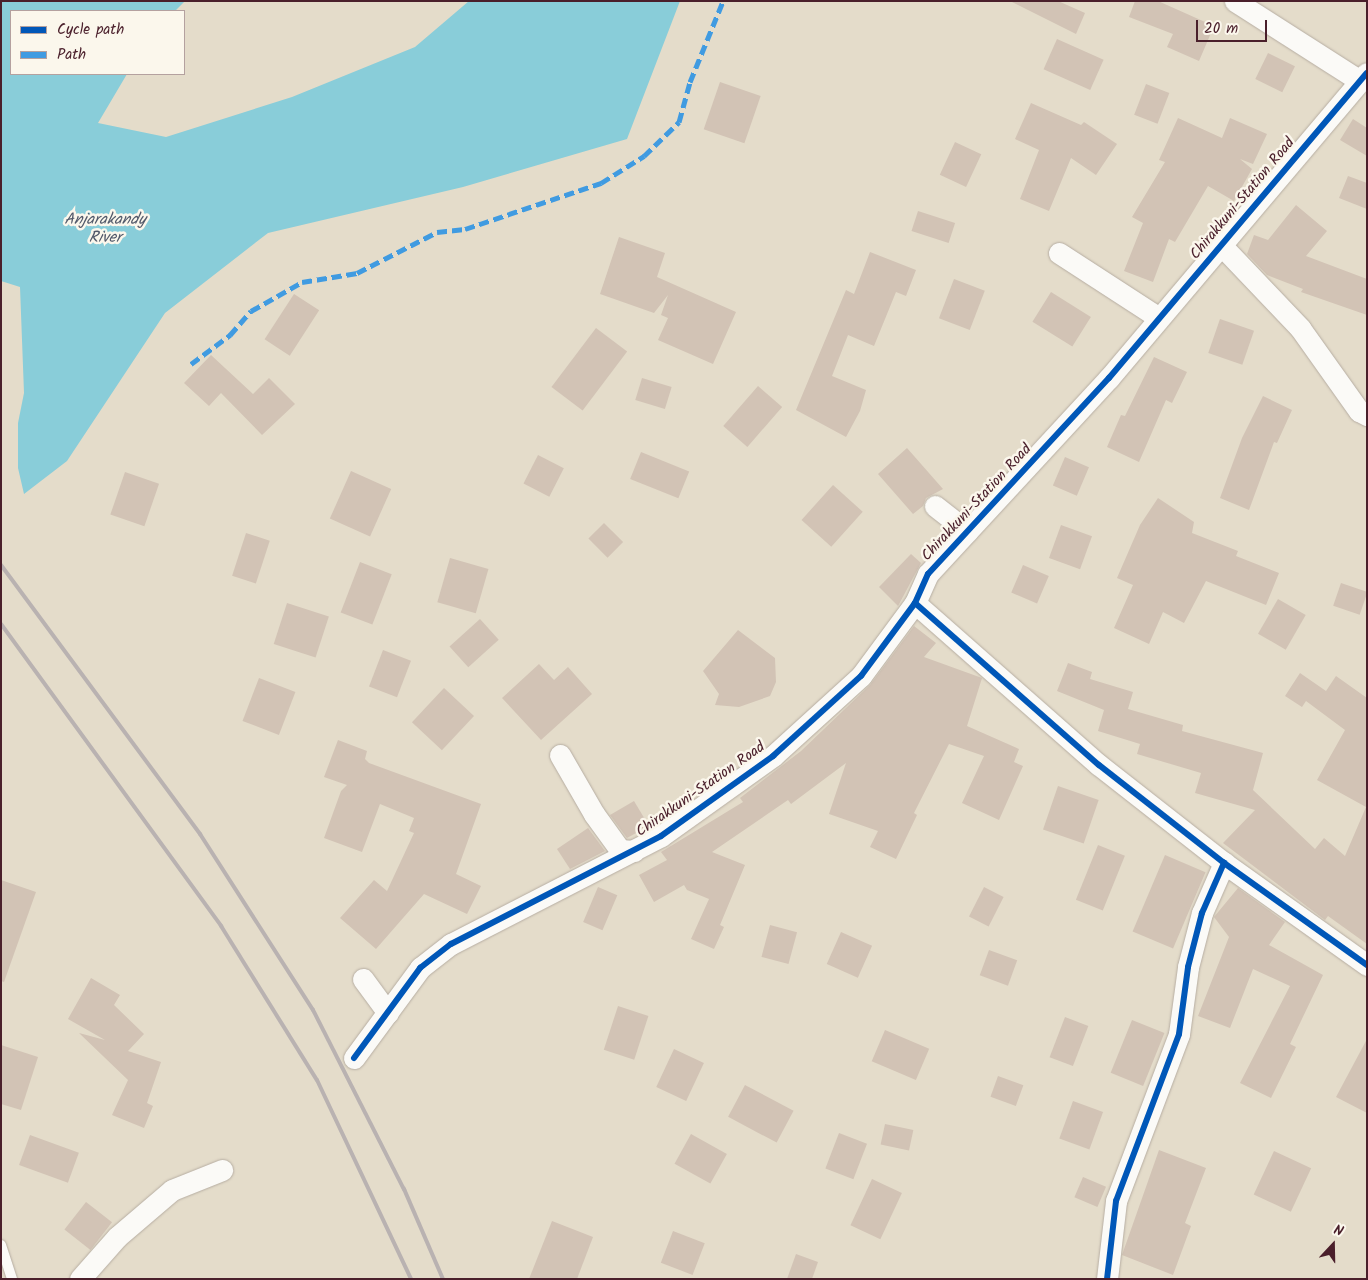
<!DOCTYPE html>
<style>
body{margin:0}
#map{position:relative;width:1368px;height:1280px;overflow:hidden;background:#e4dcca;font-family:Kalam,sans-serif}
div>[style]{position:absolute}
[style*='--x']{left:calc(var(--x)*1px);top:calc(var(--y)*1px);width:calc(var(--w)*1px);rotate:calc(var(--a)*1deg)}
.water>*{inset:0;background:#89cdd9}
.building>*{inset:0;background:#d2c3b5;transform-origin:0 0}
.roads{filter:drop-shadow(0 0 1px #b6ada2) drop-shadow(0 0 1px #b6ada2)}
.lane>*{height:10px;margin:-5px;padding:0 5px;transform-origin:5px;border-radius:5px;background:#fbfaf7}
.street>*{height:21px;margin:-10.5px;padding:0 10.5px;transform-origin:10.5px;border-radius:10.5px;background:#fbfaf7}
.rail>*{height:4px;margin:-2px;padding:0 2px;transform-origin:2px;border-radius:2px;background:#b9b2b1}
.quiet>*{height:5px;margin-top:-2.5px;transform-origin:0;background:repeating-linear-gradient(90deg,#409be1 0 10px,transparent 0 15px)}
.cycleway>*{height:6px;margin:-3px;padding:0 3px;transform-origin:3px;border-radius:3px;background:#0057b8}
span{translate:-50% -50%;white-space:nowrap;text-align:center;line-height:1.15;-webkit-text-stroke:5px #fbf7ec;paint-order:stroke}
.street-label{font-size:15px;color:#4a1f2b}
.water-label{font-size:16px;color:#52596a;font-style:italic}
.frame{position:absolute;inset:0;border:2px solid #4a1f2b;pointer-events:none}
.legend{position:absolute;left:10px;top:10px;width:175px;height:65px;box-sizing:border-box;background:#fbf7ec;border:1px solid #b4a19f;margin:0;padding:6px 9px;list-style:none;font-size:15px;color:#4a1f2b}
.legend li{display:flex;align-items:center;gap:10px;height:25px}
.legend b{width:25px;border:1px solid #b4a19f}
.north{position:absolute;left:1308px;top:1220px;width:50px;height:50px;-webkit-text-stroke:4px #fbf7ec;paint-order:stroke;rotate:21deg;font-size:14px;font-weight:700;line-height:20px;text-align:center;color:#4a1f2b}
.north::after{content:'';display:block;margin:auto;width:18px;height:22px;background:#4a1f2b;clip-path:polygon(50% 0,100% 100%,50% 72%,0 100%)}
.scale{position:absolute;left:1196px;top:20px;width:71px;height:22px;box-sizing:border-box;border:2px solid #4a1f2b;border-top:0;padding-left:6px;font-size:15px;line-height:18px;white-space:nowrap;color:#4a1f2b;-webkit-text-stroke:4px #fbf7ec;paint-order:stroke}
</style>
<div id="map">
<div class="water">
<i style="clip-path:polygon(1px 1px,185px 1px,175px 11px,11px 11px,11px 74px,127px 74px,98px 123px,166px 137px,292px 97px,415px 47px,469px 1px,680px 1px,627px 139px,463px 187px,268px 233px,165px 313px,67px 461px,24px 494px,18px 468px,18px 423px,24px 393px,20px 287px,1px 281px)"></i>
</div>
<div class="building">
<i style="clip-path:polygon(1010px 1px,1058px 1px,1085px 13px,1076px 34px)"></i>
<i style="clip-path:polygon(1135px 1px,1158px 1px,1214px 26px,1199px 61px,1167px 47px,1173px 34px,1129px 17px)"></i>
<i style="left:1057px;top:39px;width:51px;height:33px;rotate:24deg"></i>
<i style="left:1268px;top:53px;width:30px;height:29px;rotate:26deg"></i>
<i style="left:720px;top:82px;width:43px;height:50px;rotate:19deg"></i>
<i style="left:1146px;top:84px;width:25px;height:33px;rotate:21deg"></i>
<i style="clip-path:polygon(1031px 103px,1081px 125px,1084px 122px,1117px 144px,1096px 175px,1071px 158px,1049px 211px,1020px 199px,1039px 150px,1015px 139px)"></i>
<i style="clip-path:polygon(1178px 118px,1222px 138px,1230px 118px,1267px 134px,1253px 164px,1240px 159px,1252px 169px,1234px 201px,1208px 186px,1175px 242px,1169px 239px,1153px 282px,1124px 271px,1143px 223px,1132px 217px,1165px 162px,1159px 160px)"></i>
<i style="clip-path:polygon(1353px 119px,1367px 128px,1367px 156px,1340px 140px)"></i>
<i style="left:955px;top:142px;width:29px;height:36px;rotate:25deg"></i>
<i style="clip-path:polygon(1348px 176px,1367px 183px,1367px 209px,1339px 198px)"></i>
<i style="clip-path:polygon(1296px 205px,1327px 231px,1306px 256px,1367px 279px,1367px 315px,1301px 292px,1303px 289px,1267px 275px,1247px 254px,1254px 235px,1268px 240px)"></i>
<i style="left:918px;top:211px;width:39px;height:21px;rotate:18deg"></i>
<i style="clip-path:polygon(619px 237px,665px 253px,657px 277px,736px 312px,713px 364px,658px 340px,668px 318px,661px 315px,668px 295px,654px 313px,600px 294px)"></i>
<i style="clip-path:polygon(870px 252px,916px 270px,906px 296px,896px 292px,874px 346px,848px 335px,832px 376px,866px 390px,860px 411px,846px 437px,796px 410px,846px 290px,854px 294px)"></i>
<i style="left:954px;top:279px;width:33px;height:42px;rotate:21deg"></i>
<i style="left:1051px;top:292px;width:47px;height:35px;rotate:32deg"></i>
<i style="left:294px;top:294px;width:30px;height:54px;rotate:33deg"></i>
<i style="left:1220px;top:319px;width:36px;height:36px;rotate:19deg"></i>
<i style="left:596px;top:328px;width:39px;height:74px;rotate:37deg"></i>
<i style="clip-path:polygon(211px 355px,253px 394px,269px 378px,295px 404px,262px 435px,221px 393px,209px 406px,184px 383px)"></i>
<i style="clip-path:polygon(1154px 357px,1187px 372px,1172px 403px,1166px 400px,1139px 462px,1107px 447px,1121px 415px,1125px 416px)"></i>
<i style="left:642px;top:378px;width:31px;height:23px;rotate:17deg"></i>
<i style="left:758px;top:386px;width:32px;height:53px;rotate:41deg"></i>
<i style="clip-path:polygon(1263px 396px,1292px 410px,1277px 443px,1274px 442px,1249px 510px,1220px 498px,1242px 438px)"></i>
<i style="clip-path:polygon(907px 448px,943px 489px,926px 498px,923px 506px,913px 514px,878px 474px)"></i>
<i style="left:641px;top:452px;width:52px;height:29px;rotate:22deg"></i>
<i style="left:538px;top:455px;width:29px;height:32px;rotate:27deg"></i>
<i style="left:1065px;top:457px;width:26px;height:31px;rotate:23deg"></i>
<i style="left:351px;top:471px;width:44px;height:52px;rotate:24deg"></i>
<i style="left:125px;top:472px;width:36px;height:45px;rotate:19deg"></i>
<i style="left:833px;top:485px;width:40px;height:47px;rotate:42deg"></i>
<i style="clip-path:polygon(1158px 498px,1194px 522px,1192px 533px,1238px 551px,1236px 556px,1279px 573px,1266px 605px,1206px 581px,1184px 623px,1163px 612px,1149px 644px,1114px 628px,1133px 585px,1117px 578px,1140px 525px)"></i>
<i style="left:604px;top:523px;width:27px;height:22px;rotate:45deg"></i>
<i style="left:1061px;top:525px;width:33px;height:35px;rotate:20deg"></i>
<i style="left:246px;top:533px;width:25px;height:45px;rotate:18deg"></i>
<i style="clip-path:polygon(911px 554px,921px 563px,898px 606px,879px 587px)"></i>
<i style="left:450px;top:558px;width:40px;height:46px;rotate:16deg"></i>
<i style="left:360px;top:562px;width:34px;height:54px;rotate:21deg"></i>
<i style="left:1023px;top:565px;width:28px;height:30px;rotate:23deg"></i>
<i style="left:1341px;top:583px;width:28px;height:24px;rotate:19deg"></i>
<i style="left:1278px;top:599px;width:32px;height:40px;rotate:30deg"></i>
<i style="left:287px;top:603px;width:44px;height:43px;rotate:18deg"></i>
<i style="left:480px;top:619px;width:28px;height:41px;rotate:48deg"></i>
<i style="clip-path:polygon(914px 626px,936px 643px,924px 657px,982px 678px,967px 726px,1019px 749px,1014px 762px,1023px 766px,999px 820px,962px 803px,984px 756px,949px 744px,914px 813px,917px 815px,896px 859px,870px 847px,878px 831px,829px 814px,846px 763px,791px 804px,788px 800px,712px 852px,745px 865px,720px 925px,724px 927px,714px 949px,691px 939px,709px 899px,687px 890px,684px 885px,654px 902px,639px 875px,667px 860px,661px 852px,743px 802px,740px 798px,801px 751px,870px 685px)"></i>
<i style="clip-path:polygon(738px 630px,775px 658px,776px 682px,770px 696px,739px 707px,715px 705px,719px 694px,703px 671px)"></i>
<i style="left:383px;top:650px;width:30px;height:39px;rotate:21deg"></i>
<i style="clip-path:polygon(1068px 663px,1092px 672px,1090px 679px,1133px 692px,1128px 709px,1183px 725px,1182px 731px,1263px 753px,1253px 790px,1315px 849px,1324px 838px,1345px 856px,1366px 807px,1317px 780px,1345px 730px,1306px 701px,1302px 707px,1285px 696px,1300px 673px,1326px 691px,1336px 676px,1367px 698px,1367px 944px,1328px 916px,1325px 920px,1223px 843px,1255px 810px,1195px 793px,1201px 773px,1137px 754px,1140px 744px,1098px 731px,1104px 710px,1057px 691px)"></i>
<i style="clip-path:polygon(539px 664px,554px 680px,568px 667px,592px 694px,541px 740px,502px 698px)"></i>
<i style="left:259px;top:678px;width:39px;height:46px;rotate:21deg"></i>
<i style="left:444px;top:688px;width:41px;height:47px;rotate:43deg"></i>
<i style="clip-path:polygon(338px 740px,367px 751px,365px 759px,369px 763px,481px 804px,456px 874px,481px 886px,467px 914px,424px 894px,376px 949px,340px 918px,374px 880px,387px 891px,414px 833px,409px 831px,414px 818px,380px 804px,362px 852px,324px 838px,341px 791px,347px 785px,324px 777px)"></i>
<i style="left:1058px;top:786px;width:43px;height:46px;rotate:19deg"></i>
<i style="clip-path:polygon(634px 801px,649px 826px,627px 838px,610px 815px)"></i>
<i style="clip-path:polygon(588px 828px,605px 851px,570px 869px,557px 849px)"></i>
<i style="left:1098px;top:845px;width:29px;height:59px;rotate:22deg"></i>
<i style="left:1165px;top:855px;width:44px;height:83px;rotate:23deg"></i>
<i style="clip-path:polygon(1px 880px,36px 892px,4px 982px,1px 981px)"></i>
<i style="left:598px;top:887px;width:21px;height:38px;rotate:23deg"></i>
<i style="left:984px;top:887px;width:22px;height:33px;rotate:27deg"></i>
<i style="clip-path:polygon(1238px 888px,1285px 922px,1269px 945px,1323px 975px,1290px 1044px,1296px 1047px,1271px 1098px,1240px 1083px,1290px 986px,1253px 969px,1230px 1028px,1198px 1016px,1229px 937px,1214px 917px)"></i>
<i style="left:770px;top:925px;width:28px;height:33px;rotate:15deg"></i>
<i style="left:841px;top:932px;width:34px;height:35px;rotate:24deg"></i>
<i style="left:989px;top:950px;width:30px;height:27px;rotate:20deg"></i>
<i style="clip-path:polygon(91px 978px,120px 995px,114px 1005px,144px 1034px,128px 1051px,161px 1062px,147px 1103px,153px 1106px,144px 1128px,112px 1115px,128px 1080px,79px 1033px,105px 1040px,68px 1019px)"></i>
<i style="left:618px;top:1006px;width:32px;height:46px;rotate:18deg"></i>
<i style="left:1065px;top:1017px;width:25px;height:43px;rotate:21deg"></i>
<i style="left:1132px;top:1020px;width:35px;height:57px;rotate:22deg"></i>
<i style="left:885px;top:1030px;width:48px;height:34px;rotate:23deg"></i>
<i style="clip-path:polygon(1367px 1039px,1367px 1113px,1336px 1097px)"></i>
<i style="clip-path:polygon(1px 1045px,38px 1057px,21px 1110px,1px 1104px)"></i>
<i style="left:674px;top:1049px;width:33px;height:42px;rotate:25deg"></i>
<i style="left:998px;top:1076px;width:27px;height:22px;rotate:20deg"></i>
<i style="left:745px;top:1085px;width:55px;height:36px;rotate:28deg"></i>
<i style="left:1073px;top:1101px;width:32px;height:40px;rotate:20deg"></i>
<i style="left:885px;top:1124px;width:29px;height:21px;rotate:12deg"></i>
<i style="left:839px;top:1133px;width:30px;height:38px;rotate:21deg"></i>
<i style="left:691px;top:1134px;width:41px;height:34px;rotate:29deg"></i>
<i style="left:30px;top:1135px;width:52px;height:32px;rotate:20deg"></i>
<i style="clip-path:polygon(1159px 1150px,1206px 1168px,1185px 1223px,1191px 1226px,1173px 1275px,1122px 1255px)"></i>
<i style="left:1274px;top:1151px;width:41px;height:48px;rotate:25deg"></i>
<i style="left:1083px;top:1177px;width:25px;height:22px;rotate:23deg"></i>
<i style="left:872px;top:1179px;width:33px;height:51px;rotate:25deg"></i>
<i style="left:86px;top:1202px;width:33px;height:35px;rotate:38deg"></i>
<i style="clip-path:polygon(552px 1221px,593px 1237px,577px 1279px,529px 1279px)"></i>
<i style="left:673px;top:1231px;width:34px;height:34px;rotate:21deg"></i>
<i style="clip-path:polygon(796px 1254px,818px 1262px,812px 1279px,787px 1279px)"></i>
</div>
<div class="roads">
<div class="lane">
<i style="--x:1;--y:1245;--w:36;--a:72"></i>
</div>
<div class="street">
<i style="--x:1235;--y:1;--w:148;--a:32.6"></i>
<i style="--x:1221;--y:245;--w:115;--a:46.4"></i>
<i style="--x:1300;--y:328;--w:102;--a:54.6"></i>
<i style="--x:1359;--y:411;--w:9;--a:27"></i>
<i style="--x:1059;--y:253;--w:119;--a:33"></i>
<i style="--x:935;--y:506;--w:41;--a:38"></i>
<i style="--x:915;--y:603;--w:245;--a:41.4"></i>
<i style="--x:1099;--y:765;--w:159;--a:38.1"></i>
<i style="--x:1224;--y:863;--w:176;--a:35.5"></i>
<i style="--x:560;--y:755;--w:68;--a:60"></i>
<i style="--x:594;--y:814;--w:44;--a:54.2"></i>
<i style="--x:620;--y:850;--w:14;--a:4"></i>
<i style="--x:363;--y:979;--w:42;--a:53.7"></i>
<i style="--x:354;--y:1058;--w:112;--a:-53.7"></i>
<i style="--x:420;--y:968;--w:39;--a:-38"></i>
<i style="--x:451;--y:944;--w:236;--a:-27.2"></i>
<i style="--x:661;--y:836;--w:138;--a:-35.5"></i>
<i style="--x:773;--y:756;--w:119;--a:-42.3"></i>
<i style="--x:861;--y:676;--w:91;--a:-53.5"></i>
<i style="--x:915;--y:603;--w:32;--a:-66"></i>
<i style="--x:928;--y:574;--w:267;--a:-47.3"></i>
<i style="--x:1109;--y:378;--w:399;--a:-49.8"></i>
<i style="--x:80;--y:1279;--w:56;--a:-48.6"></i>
<i style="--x:117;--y:1237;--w:72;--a:-40.5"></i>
<i style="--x:172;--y:1190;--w:54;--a:-21.8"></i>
<i style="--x:1107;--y:1279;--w:79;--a:-83.4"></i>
<i style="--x:1116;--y:1201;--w:178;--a:-69.3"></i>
<i style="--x:1179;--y:1034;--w:68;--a:-82.3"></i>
<i style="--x:1188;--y:967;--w:56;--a:-75.5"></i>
<i style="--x:1202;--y:913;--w:55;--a:-66.3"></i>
</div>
</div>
<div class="rail">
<i style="--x:1;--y:565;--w:335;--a:53.5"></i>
<i style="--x:200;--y:834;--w:209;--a:57.3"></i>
<i style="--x:313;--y:1010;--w:201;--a:63.1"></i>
<i style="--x:404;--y:1189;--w:98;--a:66.6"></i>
<i style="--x:1;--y:624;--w:374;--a:53.9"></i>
<i style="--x:221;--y:926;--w:181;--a:58.1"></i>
<i style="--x:317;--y:1080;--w:220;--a:64.7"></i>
</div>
<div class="quiet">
<i style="--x:191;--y:364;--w:49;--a:-36.6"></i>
<i style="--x:230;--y:335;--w:32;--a:-49"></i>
<i style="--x:251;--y:311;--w:59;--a:-29.6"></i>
<i style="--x:302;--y:282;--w:56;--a:-9.3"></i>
<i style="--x:357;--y:273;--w:90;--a:-27.1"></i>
<i style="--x:437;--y:232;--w:28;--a:-6"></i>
<i style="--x:465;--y:229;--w:144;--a:-18.7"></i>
<i style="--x:601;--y:183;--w:51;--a:-32.1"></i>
<i style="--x:644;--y:156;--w:49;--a:-44.2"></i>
<i style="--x:679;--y:122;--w:41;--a:-74.6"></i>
<i style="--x:690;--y:82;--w:87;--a:-67.8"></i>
</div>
<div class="cycleway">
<i style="--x:915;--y:603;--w:245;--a:41.4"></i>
<i style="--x:1099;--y:765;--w:159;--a:38.1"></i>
<i style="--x:1224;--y:863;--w:176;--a:35.5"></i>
<i style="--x:354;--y:1058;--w:112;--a:-53.7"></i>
<i style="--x:420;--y:968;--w:39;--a:-38"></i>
<i style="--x:451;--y:944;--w:236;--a:-27.2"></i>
<i style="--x:661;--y:836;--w:138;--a:-35.5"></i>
<i style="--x:773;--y:756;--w:119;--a:-42.3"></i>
<i style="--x:861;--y:676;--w:91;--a:-53.5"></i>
<i style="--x:915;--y:603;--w:32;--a:-66"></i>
<i style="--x:928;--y:574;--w:267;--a:-47.3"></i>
<i style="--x:1109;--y:378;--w:399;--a:-49.8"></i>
<i style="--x:1107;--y:1279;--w:79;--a:-83.4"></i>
<i style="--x:1116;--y:1201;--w:178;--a:-69.3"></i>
<i style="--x:1179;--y:1034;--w:68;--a:-82.3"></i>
<i style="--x:1188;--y:967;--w:56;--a:-75.5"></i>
<i style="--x:1202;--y:913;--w:55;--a:-66.3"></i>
</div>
<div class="street-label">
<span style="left:1243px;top:199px;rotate:-50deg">Chirakkuni-Station Road</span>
<span style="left:977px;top:503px;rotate:-47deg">Chirakkuni-Station Road</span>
<span style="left:701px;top:790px;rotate:-35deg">Chirakkuni-Station Road</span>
</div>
<div class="water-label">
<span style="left:105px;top:229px">Anjarakandy<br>River</span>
</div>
<div class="frame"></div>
<ul class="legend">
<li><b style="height:6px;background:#0057b8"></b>Cycle path</li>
<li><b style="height:6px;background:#409be1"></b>Path</li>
</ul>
<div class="north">N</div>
<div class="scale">20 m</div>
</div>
